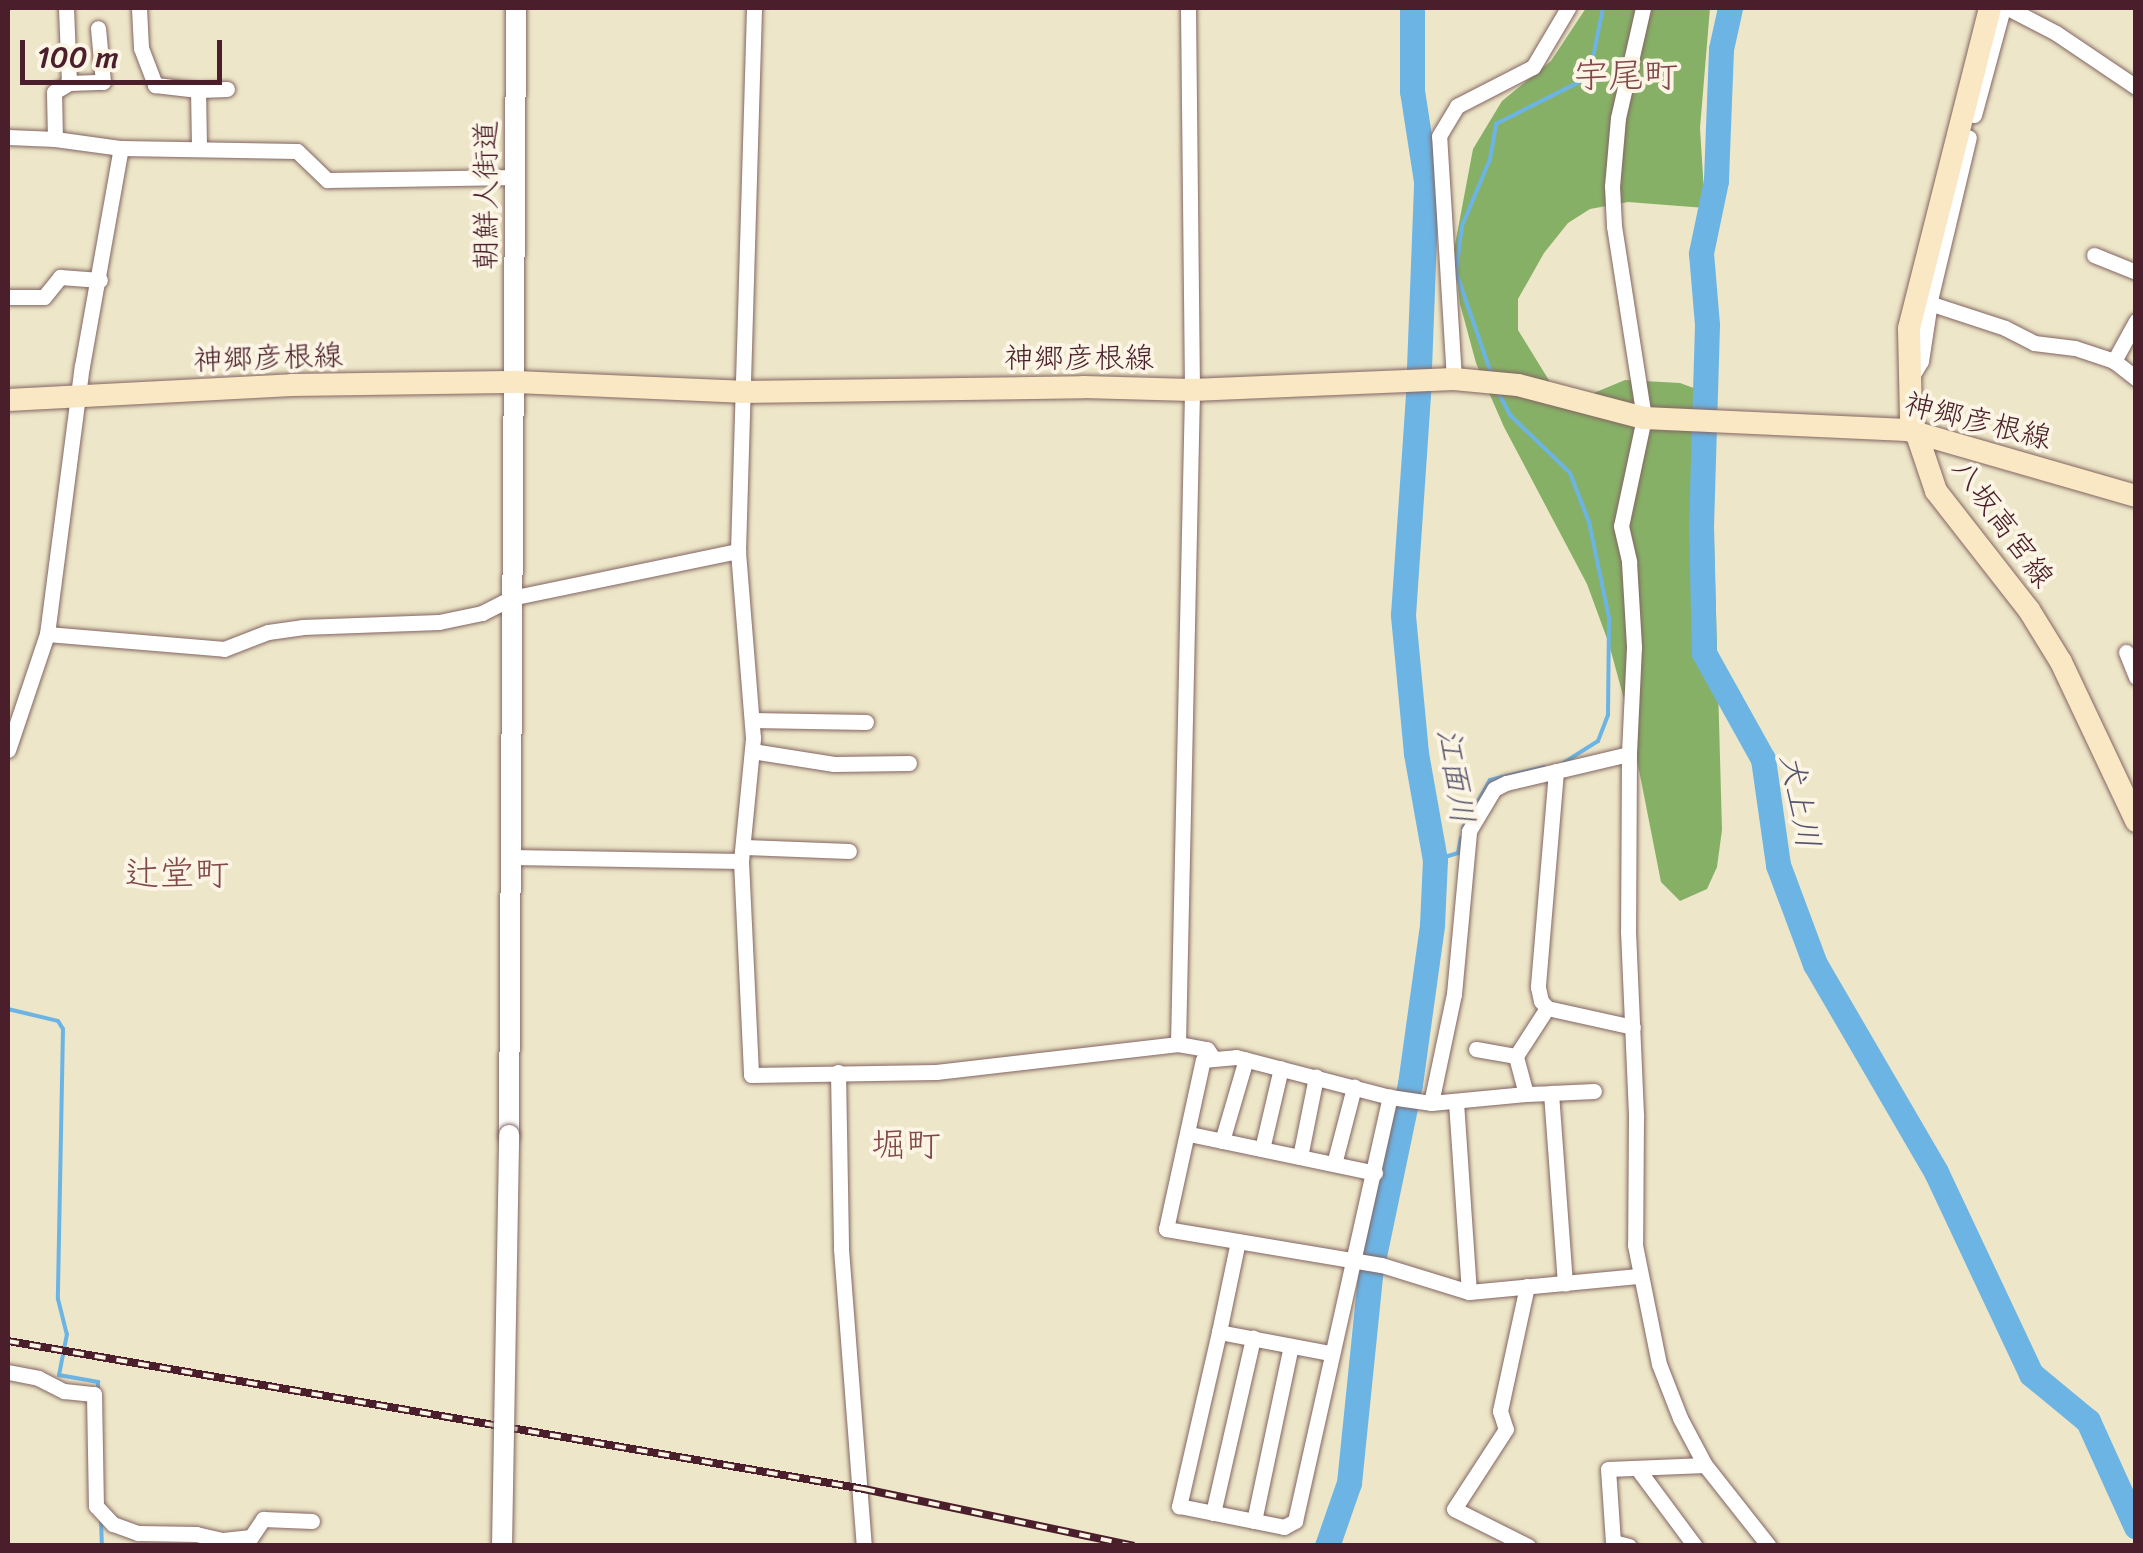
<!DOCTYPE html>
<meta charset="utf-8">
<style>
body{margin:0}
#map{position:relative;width:2143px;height:1553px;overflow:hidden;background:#ede6c8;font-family:Sriracha,"Klee One",sans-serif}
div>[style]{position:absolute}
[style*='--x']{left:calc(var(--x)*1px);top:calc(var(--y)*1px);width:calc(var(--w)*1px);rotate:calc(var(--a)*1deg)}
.forest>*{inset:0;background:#87b067}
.stream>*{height:4px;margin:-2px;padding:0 2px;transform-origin:2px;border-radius:2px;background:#6cb4e4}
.river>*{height:25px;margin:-12.5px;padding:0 12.5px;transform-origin:12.5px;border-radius:12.5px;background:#6cb4e4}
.roads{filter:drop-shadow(0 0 2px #836562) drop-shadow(0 0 2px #836562)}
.minor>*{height:15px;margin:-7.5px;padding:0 7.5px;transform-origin:7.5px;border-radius:7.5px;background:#fff}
.tertiary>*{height:20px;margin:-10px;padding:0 10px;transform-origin:10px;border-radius:10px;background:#fff}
.secondary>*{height:22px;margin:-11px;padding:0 11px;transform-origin:11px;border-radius:11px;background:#fae7c3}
.rail>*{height:8px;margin-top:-4px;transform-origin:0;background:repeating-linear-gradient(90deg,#fcf5e5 0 11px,#4a1f2b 0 22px);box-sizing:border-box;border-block:2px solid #4a1f2b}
.bridges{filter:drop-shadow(0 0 2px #836562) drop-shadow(0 0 2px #836562)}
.tertiary-bridge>*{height:20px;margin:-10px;padding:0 10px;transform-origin:10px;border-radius:10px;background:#fff}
span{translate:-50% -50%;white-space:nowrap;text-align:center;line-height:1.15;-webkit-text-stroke:8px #fcf5e5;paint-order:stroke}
.street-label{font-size:30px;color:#4a1f2b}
.water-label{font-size:32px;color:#56536c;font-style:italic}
.quarter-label{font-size:35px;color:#814749}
.frame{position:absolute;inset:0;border:10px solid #4a1f2b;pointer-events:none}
.scale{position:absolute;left:20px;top:40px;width:202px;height:45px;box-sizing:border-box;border:5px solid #4a1f2b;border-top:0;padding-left:12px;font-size:30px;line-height:35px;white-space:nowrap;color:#4a1f2b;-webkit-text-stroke:8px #fcf5e5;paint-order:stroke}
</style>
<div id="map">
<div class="forest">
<i style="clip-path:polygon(1586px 8px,1710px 8px,1700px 128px,1705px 208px,1628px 202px,1590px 209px,1568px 223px,1544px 253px,1518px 299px,1518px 330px,1550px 382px,1589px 395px,1625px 380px,1680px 383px,1710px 394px,1722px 830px,1717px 867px,1707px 889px,1680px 901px,1661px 882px,1628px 714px,1609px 644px,1587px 584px,1504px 427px,1476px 363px,1460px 304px,1454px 250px,1473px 149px,1502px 101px,1551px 61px)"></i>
</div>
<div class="stream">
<i style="--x:1492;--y:376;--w:110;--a:-109.1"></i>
<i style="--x:1456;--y:272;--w:46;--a:-82.6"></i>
<i style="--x:1462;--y:226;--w:73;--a:-67.3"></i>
<i style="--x:1490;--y:159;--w:36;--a:-80"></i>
<i style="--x:1496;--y:124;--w:104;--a:-26.8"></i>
<i style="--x:1589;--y:77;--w:70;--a:-78.5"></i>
<i style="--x:1499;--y:394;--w:24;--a:62"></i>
<i style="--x:1510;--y:415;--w:83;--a:44"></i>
<i style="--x:1570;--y:473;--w:53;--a:68.8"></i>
<i style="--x:1589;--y:522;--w:98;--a:78.2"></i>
<i style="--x:1609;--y:618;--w:97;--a:90.6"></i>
<i style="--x:1608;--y:715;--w:28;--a:111"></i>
<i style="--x:1598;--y:741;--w:41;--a:147.8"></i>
<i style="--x:1463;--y:828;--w:55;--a:-60.6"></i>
<i style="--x:1490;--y:780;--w:56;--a:-13.5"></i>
<i style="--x:1435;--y:860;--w:24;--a:-17"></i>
<i style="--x:1458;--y:853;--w:16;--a:-79"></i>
<i style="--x:8;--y:1009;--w:51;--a:13.5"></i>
<i style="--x:58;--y:1021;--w:9;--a:58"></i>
<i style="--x:63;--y:1029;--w:270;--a:91.1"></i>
<i style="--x:58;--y:1299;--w:36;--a:76"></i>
<i style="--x:67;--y:1334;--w:42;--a:101"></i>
<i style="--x:59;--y:1375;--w:40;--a:10"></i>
<i style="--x:98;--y:1382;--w:9;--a:90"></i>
<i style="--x:101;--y:1520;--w:26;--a:88"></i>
</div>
<div class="river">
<i style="--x:1730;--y:8;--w:42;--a:102.4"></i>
<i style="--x:1721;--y:49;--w:132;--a:92.2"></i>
<i style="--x:1716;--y:181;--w:74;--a:101.8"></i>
<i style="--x:1701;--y:253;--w:72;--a:85.2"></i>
<i style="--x:1707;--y:325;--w:199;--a:91.7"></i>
<i style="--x:1701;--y:524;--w:129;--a:88.7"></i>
<i style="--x:1704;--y:653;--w:121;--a:60.9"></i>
<i style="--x:1763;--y:759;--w:107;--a:81.9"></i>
<i style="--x:1778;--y:865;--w:106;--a:69.5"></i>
<i style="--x:1815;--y:964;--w:241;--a:59.8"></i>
<i style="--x:1936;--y:1172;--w:223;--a:64.8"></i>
<i style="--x:2031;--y:1374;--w:74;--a:39.5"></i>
<i style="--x:2088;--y:1421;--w:116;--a:65.6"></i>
<i style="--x:1327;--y:1546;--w:67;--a:-70.8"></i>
<i style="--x:1349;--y:1483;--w:209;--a:-84.2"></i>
<i style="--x:1370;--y:1275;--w:195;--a:-78.2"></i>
<i style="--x:1410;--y:1084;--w:161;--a:-82.1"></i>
<i style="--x:1432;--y:925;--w:65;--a:-87.4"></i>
<i style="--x:1435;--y:860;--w:109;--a:-100.1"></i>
<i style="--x:1416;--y:753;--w:139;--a:-95.4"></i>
<i style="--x:1403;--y:615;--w:222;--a:-86.1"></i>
<i style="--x:1418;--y:394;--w:213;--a:-87.8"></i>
<i style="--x:1426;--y:181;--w:91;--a:-98.8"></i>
<i style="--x:1412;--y:91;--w:83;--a:-90"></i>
</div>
<div class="roads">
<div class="minor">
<i style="--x:66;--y:8;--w:75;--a:87.7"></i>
<i style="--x:69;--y:83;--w:17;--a:149"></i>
<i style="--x:54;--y:92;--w:47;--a:88.8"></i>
<i style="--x:55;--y:139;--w:67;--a:7.8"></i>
<i style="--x:121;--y:148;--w:176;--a:1"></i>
<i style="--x:297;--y:151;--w:42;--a:44"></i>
<i style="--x:327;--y:180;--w:190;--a:-0.9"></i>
<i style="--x:139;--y:8;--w:40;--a:87.1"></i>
<i style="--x:141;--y:48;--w:40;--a:69"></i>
<i style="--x:155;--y:85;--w:43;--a:6.6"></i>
<i style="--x:1643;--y:8;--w:113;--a:102.8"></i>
<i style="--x:1618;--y:118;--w:68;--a:95"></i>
<i style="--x:1612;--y:186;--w:40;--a:87.1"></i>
<i style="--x:1614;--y:226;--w:194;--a:81.1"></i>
<i style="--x:1644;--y:418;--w:110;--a:102"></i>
<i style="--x:1621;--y:526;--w:37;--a:77"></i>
<i style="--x:1629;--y:562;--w:85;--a:86.6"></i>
<i style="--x:1634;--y:647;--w:107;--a:92.7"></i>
<i style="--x:1629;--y:754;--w:177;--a:90.3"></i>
<i style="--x:1628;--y:931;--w:186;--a:87.5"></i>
<i style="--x:1636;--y:1117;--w:128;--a:90.4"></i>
<i style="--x:1635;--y:1245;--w:121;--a:78.6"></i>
<i style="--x:1659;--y:1364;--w:58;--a:68.7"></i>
<i style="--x:1680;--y:1418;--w:53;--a:62"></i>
<i style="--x:1705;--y:1465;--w:103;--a:51.7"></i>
<i style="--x:2008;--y:8;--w:54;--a:27.5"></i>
<i style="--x:2056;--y:33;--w:97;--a:34"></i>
<i style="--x:69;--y:83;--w:34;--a:-2"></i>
<i style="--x:103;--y:82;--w:54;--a:-95.3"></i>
<i style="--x:1974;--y:115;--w:111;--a:-74.8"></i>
<i style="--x:8;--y:137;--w:47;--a:2.4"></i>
<i style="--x:199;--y:146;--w:56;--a:-91"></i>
<i style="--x:198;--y:90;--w:29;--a:-2"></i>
<i style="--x:2094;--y:255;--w:45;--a:22"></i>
<i style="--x:8;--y:297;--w:36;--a:0"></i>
<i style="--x:44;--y:297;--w:26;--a:-51"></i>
<i style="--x:60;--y:277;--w:40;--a:4.3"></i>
<i style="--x:1929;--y:303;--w:80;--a:18.2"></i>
<i style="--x:2005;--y:328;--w:33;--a:27"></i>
<i style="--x:2034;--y:343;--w:41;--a:7"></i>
<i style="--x:2075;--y:348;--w:41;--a:18.4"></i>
<i style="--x:2136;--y:321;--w:46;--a:118.8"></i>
<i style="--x:2114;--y:361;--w:28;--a:38"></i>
<i style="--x:1912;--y:376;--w:17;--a:-59"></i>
<i style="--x:1921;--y:361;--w:66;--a:-81.3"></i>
<i style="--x:1931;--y:296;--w:163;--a:-76.6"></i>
<i style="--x:1454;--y:379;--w:243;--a:-93.5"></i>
<i style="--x:1439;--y:136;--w:35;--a:-59"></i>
<i style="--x:1457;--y:106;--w:85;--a:-27.2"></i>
<i style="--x:1533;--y:67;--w:69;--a:-59.3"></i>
<i style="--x:47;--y:634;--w:178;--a:4.8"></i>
<i style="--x:224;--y:649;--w:47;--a:-21.1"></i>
<i style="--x:268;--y:632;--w:34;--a:-8"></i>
<i style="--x:302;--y:627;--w:137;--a:-2.1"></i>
<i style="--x:439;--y:622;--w:44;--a:-11.8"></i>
<i style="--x:482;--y:613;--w:33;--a:-27"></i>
<i style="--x:511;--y:598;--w:232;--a:-11.7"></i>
<i style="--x:2126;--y:652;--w:27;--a:68"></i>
<i style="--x:752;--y:720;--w:114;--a:1"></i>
<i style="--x:8;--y:750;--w:122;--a:-71.4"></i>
<i style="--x:47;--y:634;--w:270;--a:-82.6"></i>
<i style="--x:82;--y:366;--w:221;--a:-79.9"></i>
<i style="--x:752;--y:751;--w:83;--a:9"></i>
<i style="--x:834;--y:764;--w:75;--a:-0.8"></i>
<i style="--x:1556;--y:771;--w:217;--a:94.8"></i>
<i style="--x:1538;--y:987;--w:14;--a:78"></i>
<i style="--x:1541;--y:1001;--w:9;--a:49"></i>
<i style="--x:1547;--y:1008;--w:88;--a:12.5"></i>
<i style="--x:745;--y:847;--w:104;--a:2.2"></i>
<i style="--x:511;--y:857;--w:230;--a:1"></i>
<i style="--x:741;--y:861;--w:214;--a:87.3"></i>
<i style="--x:751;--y:1075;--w:185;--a:-0.9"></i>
<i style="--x:936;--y:1072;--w:244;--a:-6.6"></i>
<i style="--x:1178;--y:1044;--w:29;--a:10"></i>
<i style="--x:1207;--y:1049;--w:11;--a:56"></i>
<i style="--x:741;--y:861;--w:124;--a:-84.4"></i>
<i style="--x:753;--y:738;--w:188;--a:-94.6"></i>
<i style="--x:738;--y:551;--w:543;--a:-88.31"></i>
<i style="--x:1178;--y:1044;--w:654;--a:-88.77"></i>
<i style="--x:1192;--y:390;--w:382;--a:-90.6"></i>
<i style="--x:1476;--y:1049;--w:41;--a:9.9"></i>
<i style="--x:838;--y:1072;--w:177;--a:89"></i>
<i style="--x:841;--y:1249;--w:298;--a:85.6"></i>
<i style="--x:1551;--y:1093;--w:43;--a:-2.7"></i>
<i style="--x:1526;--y:1094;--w:25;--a:-2"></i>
<i style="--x:1551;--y:1093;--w:191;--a:85.8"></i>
<i style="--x:1456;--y:1102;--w:190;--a:86.1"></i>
<i style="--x:1469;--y:1292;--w:170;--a:-5.4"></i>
<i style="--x:1431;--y:1103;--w:111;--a:-78.1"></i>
<i style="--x:1454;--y:994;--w:164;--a:-84.7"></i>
<i style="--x:1469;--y:831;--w:49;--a:-59.2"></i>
<i style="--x:1494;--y:789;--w:13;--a:-27"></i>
<i style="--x:1506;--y:783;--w:126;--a:-13.3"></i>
<i style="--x:1189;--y:1134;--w:190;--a:11.8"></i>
<i style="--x:1222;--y:1141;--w:85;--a:-73.7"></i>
<i style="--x:1262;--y:1149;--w:83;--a:-76.8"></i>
<i style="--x:1300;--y:1157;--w:82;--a:-78.7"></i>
<i style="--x:1334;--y:1164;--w:80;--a:-75.4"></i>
<i style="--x:1238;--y:1241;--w:93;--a:101.8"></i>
<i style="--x:1219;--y:1332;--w:112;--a:10.8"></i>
<i style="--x:1527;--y:1286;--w:128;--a:102.2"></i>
<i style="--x:1500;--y:1411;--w:19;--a:72"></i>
<i style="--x:1506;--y:1429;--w:95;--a:123"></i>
<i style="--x:1454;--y:1509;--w:83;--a:26.6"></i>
<i style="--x:1469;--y:1292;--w:92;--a:-162.9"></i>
<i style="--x:1381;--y:1265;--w:218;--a:-170.5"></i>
<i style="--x:1166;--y:1229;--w:173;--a:-77.7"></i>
<i style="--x:1203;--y:1060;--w:33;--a:-5"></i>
<i style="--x:1236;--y:1057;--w:159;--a:14.6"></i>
<i style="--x:1390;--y:1097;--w:41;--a:8.3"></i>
<i style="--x:1431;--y:1103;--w:95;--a:-5.4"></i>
<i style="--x:1526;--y:1094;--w:39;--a:-105"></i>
<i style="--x:1516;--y:1056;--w:57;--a:-57.1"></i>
<i style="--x:1219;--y:1332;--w:179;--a:102.9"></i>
<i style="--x:1179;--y:1506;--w:107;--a:11.3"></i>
<i style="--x:1284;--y:1527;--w:13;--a:-29"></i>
<i style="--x:1295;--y:1521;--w:435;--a:-77.4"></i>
<i style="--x:8;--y:1372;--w:31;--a:11"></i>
<i style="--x:38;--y:1378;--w:29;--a:27"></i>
<i style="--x:64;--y:1391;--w:30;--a:6"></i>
<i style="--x:94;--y:1394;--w:112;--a:89"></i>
<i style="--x:96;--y:1506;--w:25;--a:47"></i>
<i style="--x:113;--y:1524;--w:27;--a:20"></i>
<i style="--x:138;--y:1533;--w:58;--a:1"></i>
<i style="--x:196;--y:1534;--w:28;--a:13"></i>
<i style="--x:1637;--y:1468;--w:97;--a:53.4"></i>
<i style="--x:1213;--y:1513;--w:180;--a:-77.1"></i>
<i style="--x:1254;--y:1521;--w:179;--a:-78.1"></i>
<i style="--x:223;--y:1546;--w:6;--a:-90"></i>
<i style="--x:223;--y:1540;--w:28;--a:-6"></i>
<i style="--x:251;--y:1537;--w:22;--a:-56"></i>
<i style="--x:263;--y:1519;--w:49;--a:2.3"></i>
<i style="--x:1629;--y:1546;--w:16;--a:-166"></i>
<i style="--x:1613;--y:1542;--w:73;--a:-93.9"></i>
<i style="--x:1608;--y:1469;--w:97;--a:-2.4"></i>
</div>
<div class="tertiary">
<i style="--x:509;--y:1135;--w:1127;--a:-89.64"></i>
</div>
<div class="secondary">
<i style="--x:1990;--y:8;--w:331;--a:104.2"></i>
<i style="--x:1909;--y:329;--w:88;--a:88.7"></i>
<i style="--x:1911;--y:417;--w:78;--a:71.3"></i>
<i style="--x:1936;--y:491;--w:151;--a:52"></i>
<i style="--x:2029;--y:610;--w:61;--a:58.4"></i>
<i style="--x:2061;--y:662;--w:176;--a:64.7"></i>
<i style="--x:8;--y:400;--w:284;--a:-3"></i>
<i style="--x:292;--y:385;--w:224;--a:-0.8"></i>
<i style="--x:516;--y:382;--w:225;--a:2.5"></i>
<i style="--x:741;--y:392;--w:342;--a:-0.8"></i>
<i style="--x:1083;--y:387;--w:109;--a:1.6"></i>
<i style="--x:1192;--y:390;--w:262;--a:-2.4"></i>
<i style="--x:1454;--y:379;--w:64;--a:5.4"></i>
<i style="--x:1518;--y:385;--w:130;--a:14.7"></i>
<i style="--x:1644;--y:418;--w:263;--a:2.6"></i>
<i style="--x:1907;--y:430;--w:238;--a:16.1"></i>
</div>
</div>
<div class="rail">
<i style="--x:8;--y:1341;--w:869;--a:9.81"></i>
<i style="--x:864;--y:1489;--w:276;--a:11.9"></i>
</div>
<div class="bridges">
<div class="tertiary-bridge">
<i style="--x:502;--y:1546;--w:411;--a:-89"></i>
</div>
</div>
<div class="street-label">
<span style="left:486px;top:195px;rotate:-90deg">朝鮮人街道</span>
<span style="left:268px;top:358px;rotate:-2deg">神郷彦根線</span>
<span style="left:1079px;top:358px">神郷彦根線</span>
<span style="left:1978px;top:421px;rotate:14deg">神郷彦根線</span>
<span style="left:2003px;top:523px;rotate:54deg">八坂高宮線</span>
</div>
<div class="water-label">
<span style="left:1455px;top:776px;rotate:81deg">江面川</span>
<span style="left:1799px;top:801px;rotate:79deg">犬上川</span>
</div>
<div class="quarter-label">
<span style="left:1626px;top:75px">宇尾町</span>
<span style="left:177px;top:873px">辻堂町</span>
<span style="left:906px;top:1144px">堀町</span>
</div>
<div class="frame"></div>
<div class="scale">100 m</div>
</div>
